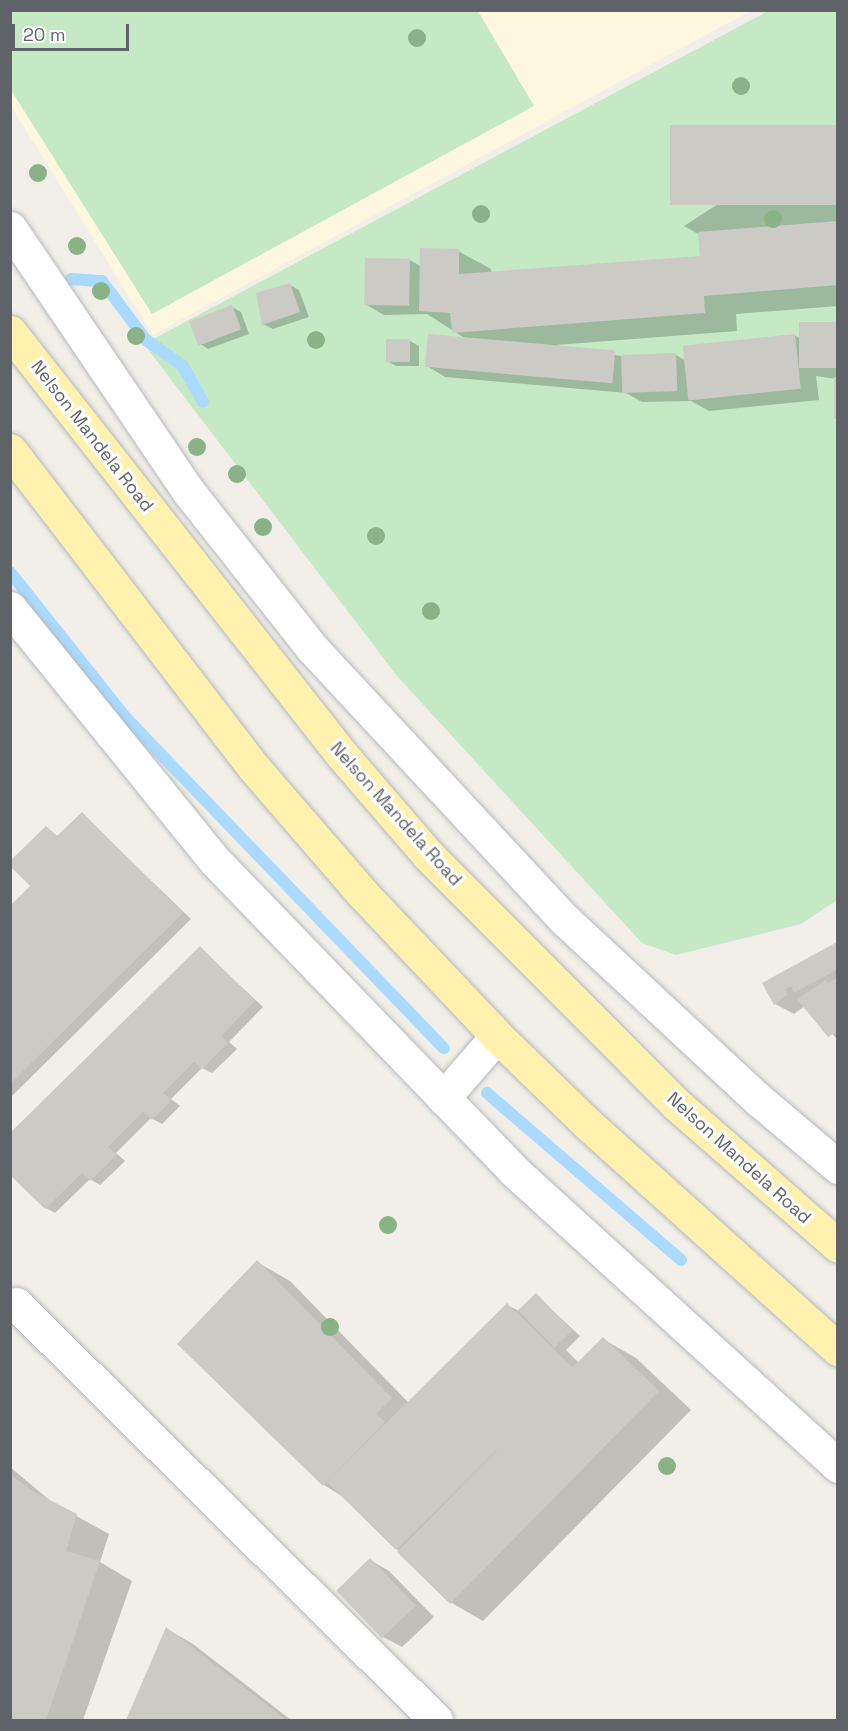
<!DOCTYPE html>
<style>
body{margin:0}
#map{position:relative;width:848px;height:1731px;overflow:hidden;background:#f1efe8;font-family:"Space Grotesk",sans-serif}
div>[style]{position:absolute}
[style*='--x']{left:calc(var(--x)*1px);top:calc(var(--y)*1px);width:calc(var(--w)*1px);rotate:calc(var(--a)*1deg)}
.commercial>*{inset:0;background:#fef7e0}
.green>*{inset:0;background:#c5e8c5}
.shadow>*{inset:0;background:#0003}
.stream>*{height:12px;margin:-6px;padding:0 6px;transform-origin:6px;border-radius:6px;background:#aadaff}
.building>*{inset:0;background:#cccac5;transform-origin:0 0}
.roads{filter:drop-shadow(0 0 2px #b5b8bc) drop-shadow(0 0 2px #b5b8bc)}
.minor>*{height:33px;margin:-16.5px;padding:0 16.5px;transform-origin:16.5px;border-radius:16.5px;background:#fff}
.major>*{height:33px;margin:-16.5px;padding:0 16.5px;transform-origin:16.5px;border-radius:16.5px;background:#fff2af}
.trees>*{width:18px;height:18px;margin:-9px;border-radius:50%;background:#89b387}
span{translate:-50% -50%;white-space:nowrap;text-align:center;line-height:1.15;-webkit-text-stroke:6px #fff;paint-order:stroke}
.street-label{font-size:18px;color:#5f6368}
.frame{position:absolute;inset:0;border:12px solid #5f6368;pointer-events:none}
.scale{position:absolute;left:12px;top:24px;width:117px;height:27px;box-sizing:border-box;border:3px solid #5f6368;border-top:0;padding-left:8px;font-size:18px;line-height:21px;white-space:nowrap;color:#5f6368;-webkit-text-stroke:4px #fff;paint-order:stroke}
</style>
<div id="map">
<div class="commercial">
<i style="clip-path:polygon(11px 11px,750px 11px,153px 335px,11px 106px)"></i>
</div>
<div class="green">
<i style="clip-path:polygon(478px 11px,534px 106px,152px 314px,11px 90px,11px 11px)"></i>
<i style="clip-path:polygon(768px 11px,837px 11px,837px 900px,801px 924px,676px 955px,642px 943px,397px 676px,144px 344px)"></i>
</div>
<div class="shadow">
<i style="clip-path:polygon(838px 127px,838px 306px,736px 314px,737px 331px,556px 345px,621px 356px,676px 355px,686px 361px,794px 335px,801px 339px,838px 323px,838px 419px,836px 379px,816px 376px,819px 400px,709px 411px,691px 401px,642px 402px,626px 393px,445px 377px,427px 366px,466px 339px,427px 314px,384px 315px,365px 304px,410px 260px,422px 267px,458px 251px,491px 269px,491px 273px,702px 257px,700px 235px,684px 226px)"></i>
<i style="clip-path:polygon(290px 285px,299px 290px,309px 317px,273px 329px,263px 324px)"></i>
<i style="clip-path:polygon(232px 307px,241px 312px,249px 334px,208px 349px,199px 343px)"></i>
<i style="clip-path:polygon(410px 341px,419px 346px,419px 366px,396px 366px,387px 361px)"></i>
<i style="clip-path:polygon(82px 814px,191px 919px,10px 1098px,10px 906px,32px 886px,46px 828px,59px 837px)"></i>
<i style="clip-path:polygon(838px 944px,838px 1040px,805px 1006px,794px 1014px,775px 1004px,764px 983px)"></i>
<i style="clip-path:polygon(200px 948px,263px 1007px,229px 1042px,237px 1049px,212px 1073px,202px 1068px,171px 1099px,180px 1106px,162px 1124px,151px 1118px,116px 1153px,125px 1161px,100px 1185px,90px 1179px,55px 1213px,46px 1208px)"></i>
<i style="clip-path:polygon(257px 1262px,290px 1281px,409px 1403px,507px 1305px,519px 1311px,536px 1295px,580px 1336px,566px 1350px,579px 1363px,603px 1339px,636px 1358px,691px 1410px,483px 1621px,450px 1602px,345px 1498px,324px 1485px,179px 1344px)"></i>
<i style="clip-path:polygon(10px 1467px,53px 1503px,109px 1534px,100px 1562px,132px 1581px,83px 1720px,10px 1720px)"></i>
<i style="clip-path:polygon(370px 1560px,389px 1571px,434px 1617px,402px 1647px,383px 1637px)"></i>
<i style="clip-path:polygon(167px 1629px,193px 1644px,291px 1720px,128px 1720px)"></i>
</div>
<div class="stream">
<i style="--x:71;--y:279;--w:31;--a:4"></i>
<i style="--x:102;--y:281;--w:74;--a:53.3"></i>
<i style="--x:146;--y:340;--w:45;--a:35.1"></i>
<i style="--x:183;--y:366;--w:41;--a:60.9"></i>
<i style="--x:10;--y:572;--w:188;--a:51.5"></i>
<i style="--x:127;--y:719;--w:457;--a:46.1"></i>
<i style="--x:487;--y:1093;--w:256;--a:40.7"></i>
</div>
<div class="building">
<i style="left:838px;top:125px;width:80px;height:168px;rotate:90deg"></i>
<i style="clip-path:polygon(838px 221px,838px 285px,704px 296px,705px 313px,452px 333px,450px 313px,419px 311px,420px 248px,459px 249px,459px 274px,700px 256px,698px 232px)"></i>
<i style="left:365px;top:258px;width:45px;height:47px;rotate:1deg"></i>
<i style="clip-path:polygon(290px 283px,300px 312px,262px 325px,256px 293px)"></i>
<i style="left:232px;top:305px;width:26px;height:46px;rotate:69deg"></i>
<i style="left:838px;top:322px;width:46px;height:39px;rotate:90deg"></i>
<i style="left:428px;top:334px;width:188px;height:33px;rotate:5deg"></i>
<i style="left:795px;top:334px;width:55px;height:113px;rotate:84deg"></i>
<i style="left:386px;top:339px;width:24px;height:23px"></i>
<i style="left:676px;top:353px;width:38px;height:55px;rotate:88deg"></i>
<i style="left:834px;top:377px;width:4px;height:42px"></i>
<i style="clip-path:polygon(82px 812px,183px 913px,10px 1084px,10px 906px,30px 886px,10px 866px,10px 861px,46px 826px,57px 836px)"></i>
<i style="clip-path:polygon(837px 942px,838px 969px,794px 993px,791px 986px,785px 990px,788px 994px,774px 1005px,762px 983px)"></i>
<i style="clip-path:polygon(200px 946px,255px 1001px,221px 1036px,228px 1043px,202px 1069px,194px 1062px,163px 1093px,172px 1100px,152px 1120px,143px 1112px,108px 1147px,117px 1155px,90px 1181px,82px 1173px,45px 1209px,10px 1175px,10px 1133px)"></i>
<i style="clip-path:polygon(838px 977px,838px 1031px,828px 1037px,797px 999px,826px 980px,828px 983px)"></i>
<i style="clip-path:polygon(257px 1260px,392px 1398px,376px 1414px,385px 1422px,323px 1486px,177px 1344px)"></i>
<i style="left:536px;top:1293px;width:52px;height:25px;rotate:46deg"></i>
<i style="clip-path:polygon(507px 1303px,576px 1371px,573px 1367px,603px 1337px,659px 1391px,450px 1604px,397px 1552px,522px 1425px,396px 1550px,327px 1482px)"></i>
<i style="clip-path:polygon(10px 1474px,34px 1492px,77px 1514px,66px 1551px,100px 1561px,46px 1720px,10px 1720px)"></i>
<i style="left:370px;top:1558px;width:66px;height:47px;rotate:46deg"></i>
<i style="clip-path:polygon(166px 1627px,286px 1720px,126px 1720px)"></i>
</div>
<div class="roads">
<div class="minor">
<i style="--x:10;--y:228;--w:318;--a:55.9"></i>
<i style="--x:188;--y:491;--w:200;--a:51.7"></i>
<i style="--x:312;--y:648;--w:371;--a:47.1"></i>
<i style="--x:565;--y:920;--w:265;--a:42.9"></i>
<i style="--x:759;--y:1100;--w:104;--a:40.3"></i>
<i style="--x:10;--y:608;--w:327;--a:51"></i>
<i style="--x:216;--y:862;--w:428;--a:46"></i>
<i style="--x:513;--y:1170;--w:440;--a:42.3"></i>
<i style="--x:443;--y:1098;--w:82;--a:-48.9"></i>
<i style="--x:16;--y:1304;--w:591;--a:44.73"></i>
</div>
<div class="major">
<i style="--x:10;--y:332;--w:538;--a:51.87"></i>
<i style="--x:342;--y:755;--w:132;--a:49.3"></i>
<i style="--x:428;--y:855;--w:351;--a:45.1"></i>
<i style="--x:676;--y:1104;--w:215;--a:41.2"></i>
<i style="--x:10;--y:450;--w:402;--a:52.5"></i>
<i style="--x:255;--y:769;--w:164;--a:49.2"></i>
<i style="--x:362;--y:893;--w:197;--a:46.6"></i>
<i style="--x:497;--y:1036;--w:129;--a:44.1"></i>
<i style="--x:590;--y:1126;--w:334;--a:42"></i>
</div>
</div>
<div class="trees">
<i style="left:417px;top:38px"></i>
<i style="left:741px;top:86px"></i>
<i style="left:38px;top:173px"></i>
<i style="left:481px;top:214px"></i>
<i style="left:773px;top:219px"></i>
<i style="left:77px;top:246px"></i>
<i style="left:101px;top:291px"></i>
<i style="left:136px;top:336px"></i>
<i style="left:316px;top:340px"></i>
<i style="left:197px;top:447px"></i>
<i style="left:237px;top:474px"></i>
<i style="left:263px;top:527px"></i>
<i style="left:376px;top:536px"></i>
<i style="left:431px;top:611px"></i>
<i style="left:388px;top:1225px"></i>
<i style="left:330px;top:1327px"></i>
<i style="left:667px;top:1466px"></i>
</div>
<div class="street-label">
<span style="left:92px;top:436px;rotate:52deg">Nelson Mandela Road</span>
<span style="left:396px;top:814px;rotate:48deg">Nelson Mandela Road</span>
<span style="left:739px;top:1158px;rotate:42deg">Nelson Mandela Road</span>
</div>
<div class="frame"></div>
<div class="scale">20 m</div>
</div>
